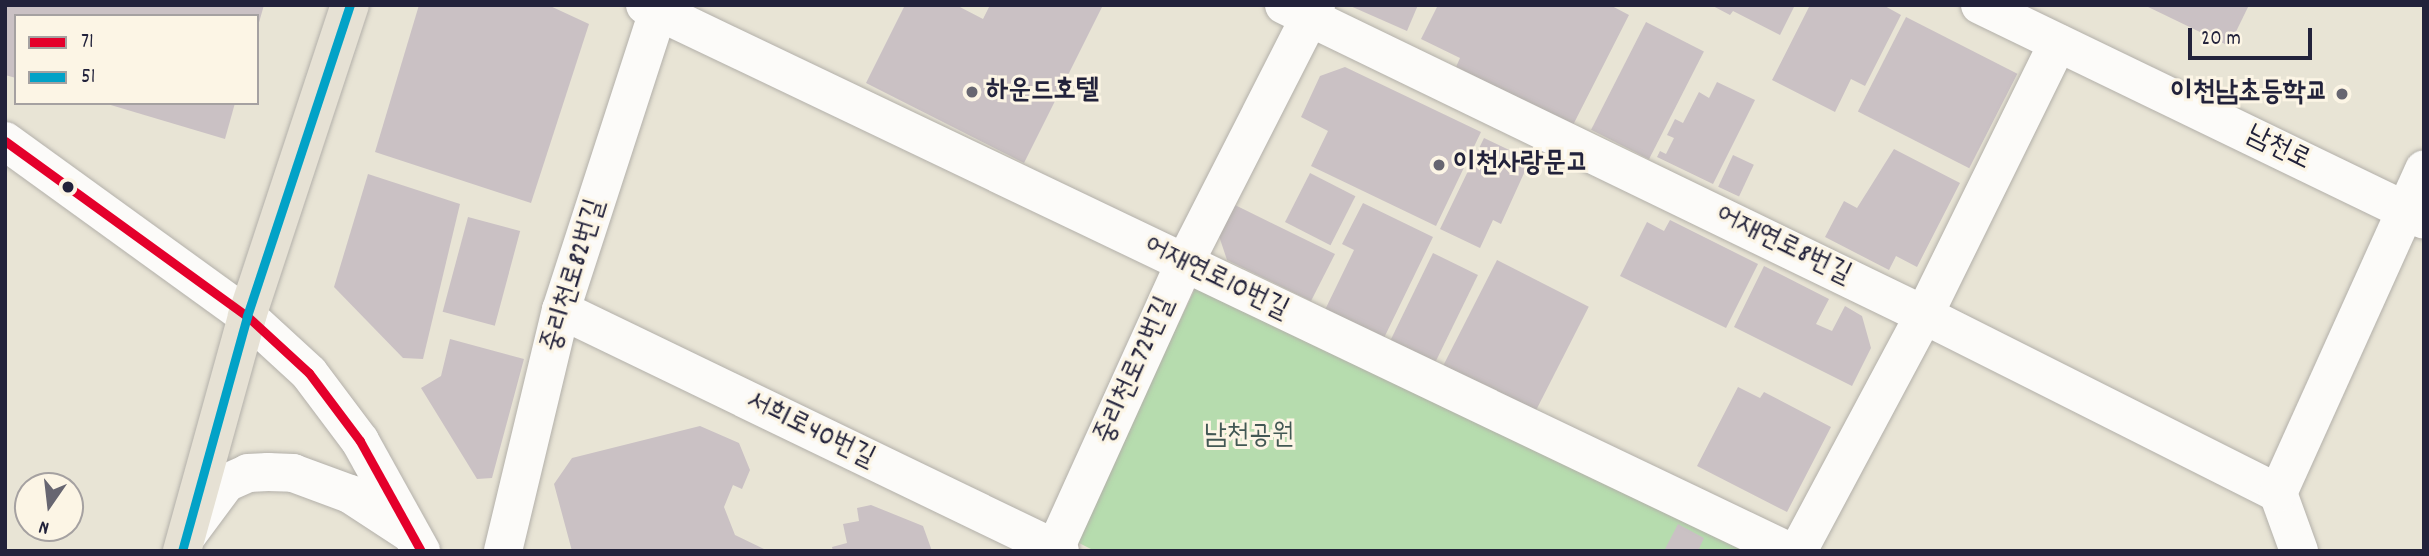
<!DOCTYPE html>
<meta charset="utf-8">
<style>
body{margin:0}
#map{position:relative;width:2429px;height:556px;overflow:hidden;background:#e8e4d5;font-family:Dekko,"Poor Story",sans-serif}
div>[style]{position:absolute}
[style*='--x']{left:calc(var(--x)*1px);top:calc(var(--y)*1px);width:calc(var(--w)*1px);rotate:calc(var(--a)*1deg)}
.green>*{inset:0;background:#b6dcae}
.building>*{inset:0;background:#cac1c4;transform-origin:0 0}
.roads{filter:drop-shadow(0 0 2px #b3b0aa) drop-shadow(0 0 2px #b3b0aa)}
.minor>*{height:38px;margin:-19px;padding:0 19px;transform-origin:19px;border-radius:19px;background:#fcfbf9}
.major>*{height:38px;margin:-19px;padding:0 19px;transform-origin:19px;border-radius:19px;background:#e6e1d4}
.bus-1>*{height:9px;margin:-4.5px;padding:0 4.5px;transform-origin:4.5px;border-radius:4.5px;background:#e4002b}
.bus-2>*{height:9px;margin:-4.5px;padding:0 4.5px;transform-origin:4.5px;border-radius:4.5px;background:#02a2c7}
.dots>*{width:19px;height:19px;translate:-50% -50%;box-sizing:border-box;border:4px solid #fcf5e5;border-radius:50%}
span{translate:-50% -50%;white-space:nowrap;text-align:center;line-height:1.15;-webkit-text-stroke:6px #fcf5e5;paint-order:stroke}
.poi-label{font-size:28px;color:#22223b;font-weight:700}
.left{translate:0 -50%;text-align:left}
.right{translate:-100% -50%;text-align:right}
.street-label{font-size:28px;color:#22223b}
.park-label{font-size:28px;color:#425854}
.frame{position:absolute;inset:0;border:7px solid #22223b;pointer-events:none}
.legend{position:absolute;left:14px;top:14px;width:245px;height:91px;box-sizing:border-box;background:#fcf5e5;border:2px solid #a5a1a1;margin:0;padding:9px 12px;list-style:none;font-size:21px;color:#22223b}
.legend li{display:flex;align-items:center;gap:14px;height:35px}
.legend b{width:35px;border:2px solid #a5a1a1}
.north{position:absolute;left:14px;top:472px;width:70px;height:70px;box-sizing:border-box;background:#fcf5e5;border:2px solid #a5a1a1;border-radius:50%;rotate:194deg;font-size:19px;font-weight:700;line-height:28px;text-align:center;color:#22223b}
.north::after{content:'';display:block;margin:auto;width:24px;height:32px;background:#676671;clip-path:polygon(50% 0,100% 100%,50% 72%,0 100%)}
.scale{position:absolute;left:2188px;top:28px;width:124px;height:32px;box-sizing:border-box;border:4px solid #22223b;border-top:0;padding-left:9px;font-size:21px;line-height:24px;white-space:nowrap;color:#22223b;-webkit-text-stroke:5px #fcf5e5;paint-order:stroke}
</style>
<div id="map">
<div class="green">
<i style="clip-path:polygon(1196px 287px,1744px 551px,1095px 551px,1073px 540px)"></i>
</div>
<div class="building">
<i style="clip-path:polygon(5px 5px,264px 5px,258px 26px,257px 16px,16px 16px,16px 78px,5px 75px)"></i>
<i style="clip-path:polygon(419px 5px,548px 5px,589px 24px,531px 203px,375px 152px)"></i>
<i style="clip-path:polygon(905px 5px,956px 5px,983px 19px,990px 5px,1103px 5px,1024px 163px,866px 83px)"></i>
<i style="clip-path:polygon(1348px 5px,1418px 5px,1407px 31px)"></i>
<i style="clip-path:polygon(1438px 5px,1610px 5px,1629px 15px,1573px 125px,1456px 67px,1460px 58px,1421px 39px)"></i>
<i style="clip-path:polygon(1711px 5px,1795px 5px,1780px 35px,1733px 11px,1730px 15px)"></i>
<i style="clip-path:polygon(1810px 5px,1883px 5px,1901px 15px,1865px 86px,1851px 79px,1835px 112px,1772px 80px)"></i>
<i style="clip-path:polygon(2144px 5px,2249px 5px,2229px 46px)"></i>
<i style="left:1906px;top:17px;width:125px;height:106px;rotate:27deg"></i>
<i style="left:1646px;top:22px;width:65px;height:121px;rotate:27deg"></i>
<i style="clip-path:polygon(1345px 67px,1481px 132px,1436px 226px,1311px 166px,1328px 131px,1301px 117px,1320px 76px)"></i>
<i style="clip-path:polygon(1717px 82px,1755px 100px,1713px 184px,1657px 157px,1660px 151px,1666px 154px,1674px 138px,1667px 135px,1675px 119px,1683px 123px,1699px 92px,1709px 98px)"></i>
<i style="clip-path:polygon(104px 103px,235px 103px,225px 139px)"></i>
<i style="clip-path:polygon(1484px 138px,1530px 160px,1501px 224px,1493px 220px,1480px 248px,1440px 229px)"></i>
<i style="clip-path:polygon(1894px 149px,1960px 183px,1917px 267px,1896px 256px,1889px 270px,1825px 237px,1844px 201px,1857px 208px)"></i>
<i style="left:1733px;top:155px;width:23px;height:35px;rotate:25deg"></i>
<i style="left:1310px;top:173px;width:51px;height:55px;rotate:27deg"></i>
<i style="clip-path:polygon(368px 174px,460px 204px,423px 359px,403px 358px,334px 287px)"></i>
<i style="clip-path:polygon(1363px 203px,1433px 237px,1382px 342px,1323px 314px,1354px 250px,1342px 244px)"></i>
<i style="clip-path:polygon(1235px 205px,1335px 254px,1311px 301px,1227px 260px,1219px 236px)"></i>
<i style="left:468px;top:217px;width:54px;height:98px;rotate:15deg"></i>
<i style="clip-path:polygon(1670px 220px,1758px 264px,1726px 328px,1620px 276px,1647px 222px,1664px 231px)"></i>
<i style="left:1433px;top:253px;width:50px;height:102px;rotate:26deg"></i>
<i style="left:1497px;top:260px;width:103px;height:124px;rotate:27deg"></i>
<i style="clip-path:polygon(1764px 266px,1829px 299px,1816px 324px,1832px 331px,1845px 306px,1862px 316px,1871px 348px,1852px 386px,1734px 327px)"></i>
<i style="clip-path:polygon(450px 339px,524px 359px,492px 478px,477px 479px,421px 388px,441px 376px)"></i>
<i style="clip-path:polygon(1738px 387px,1760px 398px,1764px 392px,1831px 427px,1787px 512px,1697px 466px)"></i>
<i style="clip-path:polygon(700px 426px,739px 443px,750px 470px,742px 489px,733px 485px,724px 507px,735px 535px,768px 551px,572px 551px,554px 484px,572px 458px)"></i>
<i style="clip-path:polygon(871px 505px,923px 526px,932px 551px,833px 551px,832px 547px,847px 543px,843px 524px,859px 521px,857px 508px)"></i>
<i style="clip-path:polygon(1678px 524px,1704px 538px,1698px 551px,1664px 551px)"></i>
</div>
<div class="roads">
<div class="minor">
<i style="--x:645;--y:5;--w:1267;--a:25.53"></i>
<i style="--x:1284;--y:5;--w:711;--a:25.84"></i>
<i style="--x:1924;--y:315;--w:396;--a:26.7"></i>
<i style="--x:1980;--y:5;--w:493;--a:25.8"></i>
<i style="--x:5;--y:141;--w:299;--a:35.9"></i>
<i style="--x:247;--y:316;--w:84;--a:42.6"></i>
<i style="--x:309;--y:373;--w:85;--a:53.1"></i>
<i style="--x:360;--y:441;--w:126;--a:61"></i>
<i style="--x:561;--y:310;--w:554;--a:25.78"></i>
<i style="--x:189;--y:533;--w:62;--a:-53.5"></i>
<i style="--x:226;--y:483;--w:24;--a:-24"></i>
<i style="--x:248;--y:473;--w:20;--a:-3"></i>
<i style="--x:268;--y:472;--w:25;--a:2"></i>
<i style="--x:293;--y:473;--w:61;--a:20.2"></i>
<i style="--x:350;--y:494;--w:69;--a:33.2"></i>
<i style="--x:503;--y:551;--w:248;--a:-76.5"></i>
<i style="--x:561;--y:310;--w:321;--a:-72"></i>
<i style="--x:1054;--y:551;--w:315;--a:-65.6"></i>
<i style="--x:1184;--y:264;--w:291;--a:-63"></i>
<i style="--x:1798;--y:551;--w:268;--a:-61.9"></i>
<i style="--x:1924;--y:315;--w:303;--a:-63.8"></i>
<i style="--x:2299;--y:551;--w:62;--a:-109.9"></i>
<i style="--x:2278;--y:493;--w:355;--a:-65.7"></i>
</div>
<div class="major">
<i style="--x:182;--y:551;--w:244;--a:-74.5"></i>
<i style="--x:247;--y:316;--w:328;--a:-71.7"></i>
</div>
</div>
<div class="bus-1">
<i style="--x:5;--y:141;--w:299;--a:35.9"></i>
<i style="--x:247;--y:316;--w:84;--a:42.6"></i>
<i style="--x:309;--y:373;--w:85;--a:53.1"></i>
<i style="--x:360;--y:441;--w:126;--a:61"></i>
</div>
<div class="bus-2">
<i style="--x:182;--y:551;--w:244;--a:-74.5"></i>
<i style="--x:247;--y:316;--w:328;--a:-71.7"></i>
</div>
<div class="dots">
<i style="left:972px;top:92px;background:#676671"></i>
<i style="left:2342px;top:94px;background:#676671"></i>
<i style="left:1439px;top:165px;background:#676671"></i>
<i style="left:68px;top:187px;background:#22223b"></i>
</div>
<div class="poi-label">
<span class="left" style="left:986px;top:92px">하운드호텔</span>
<span class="right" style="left:2328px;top:94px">이천남초등학교</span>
<span class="left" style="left:1453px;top:165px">이천사랑문고</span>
</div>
<div class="street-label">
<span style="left:2278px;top:149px;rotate:26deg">남천로</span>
<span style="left:1783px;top:246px;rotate:26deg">어재연로8번길</span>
<span style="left:575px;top:276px;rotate:-73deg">중리천로82번길</span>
<span style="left:1216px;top:279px;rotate:26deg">어재연로10번길</span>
<span style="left:1136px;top:371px;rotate:-66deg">중리천로72번길</span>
<span style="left:810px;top:431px;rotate:26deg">서희로40번길</span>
</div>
<div class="park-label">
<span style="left:1249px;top:437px">남천공원</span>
</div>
<div class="frame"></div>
<ul class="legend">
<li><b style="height:9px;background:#e4002b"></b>71</li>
<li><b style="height:9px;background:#02a2c7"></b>51</li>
</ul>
<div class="north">N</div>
<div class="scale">20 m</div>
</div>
